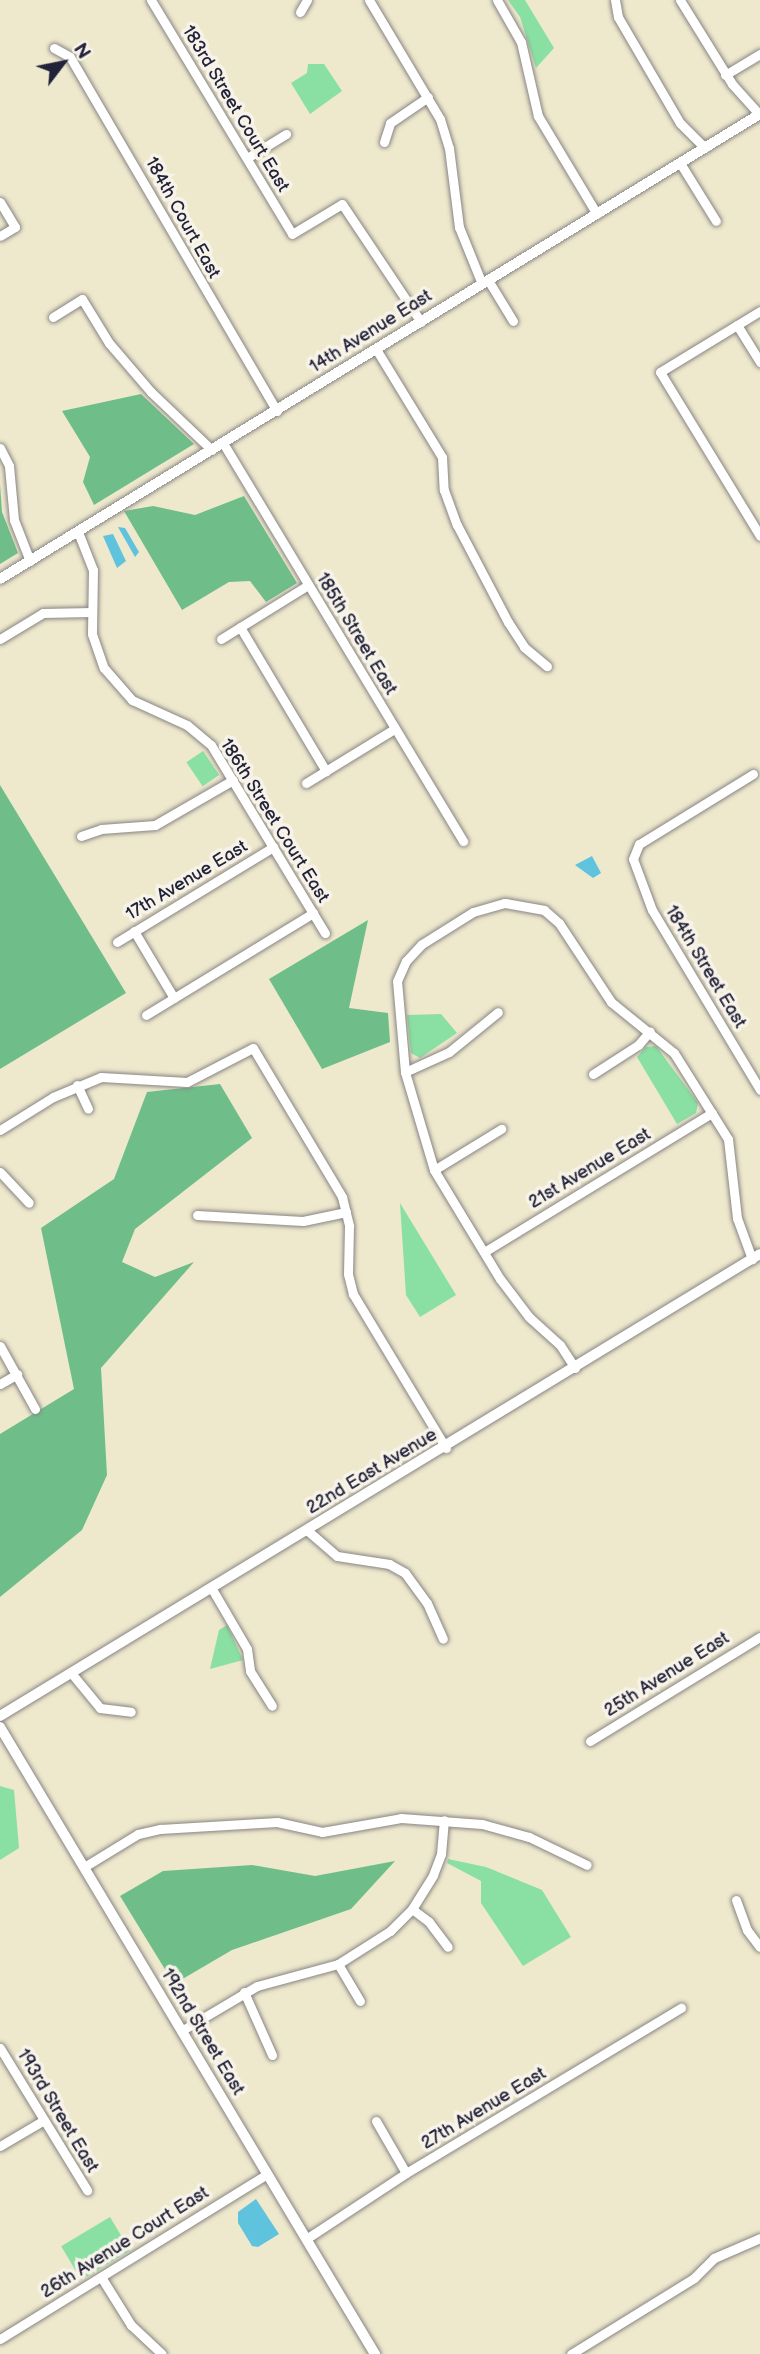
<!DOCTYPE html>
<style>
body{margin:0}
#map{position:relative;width:760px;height:2354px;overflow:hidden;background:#eee8cd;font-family:"Balsamiq Sans",sans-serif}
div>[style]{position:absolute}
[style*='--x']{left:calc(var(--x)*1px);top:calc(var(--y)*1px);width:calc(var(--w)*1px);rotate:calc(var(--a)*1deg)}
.green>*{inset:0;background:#8ae0a3;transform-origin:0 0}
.forest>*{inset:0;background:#6fbe89}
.water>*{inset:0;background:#5fc3dd}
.roads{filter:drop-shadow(0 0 2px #888584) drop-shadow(0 0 2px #888584)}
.minor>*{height:9px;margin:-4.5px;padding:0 4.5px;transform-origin:4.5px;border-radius:4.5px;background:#fff}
.tertiary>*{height:10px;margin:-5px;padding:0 5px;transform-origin:5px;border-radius:5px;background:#fff}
span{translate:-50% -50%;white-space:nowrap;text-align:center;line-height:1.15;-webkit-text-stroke:7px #f7f3e8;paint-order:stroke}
.street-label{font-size:18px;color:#22223b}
.north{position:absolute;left:28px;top:28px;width:70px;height:70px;-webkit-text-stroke:5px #f7f3e8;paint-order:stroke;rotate:58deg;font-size:19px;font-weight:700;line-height:28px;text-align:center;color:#22223b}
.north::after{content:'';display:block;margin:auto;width:24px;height:32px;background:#22223b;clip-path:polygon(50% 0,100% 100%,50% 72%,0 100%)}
</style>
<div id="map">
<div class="green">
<i style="clip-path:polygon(508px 0,525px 0,554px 48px,536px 68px,520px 17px)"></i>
<i style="clip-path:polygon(308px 64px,324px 64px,342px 91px,310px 114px,291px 83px,307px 73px)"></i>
<i style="left:203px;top:751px;width:29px;height:20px;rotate:56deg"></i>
<i style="clip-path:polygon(441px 1014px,457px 1033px,420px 1058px,411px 1053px,407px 1015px)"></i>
<i style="clip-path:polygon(656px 1046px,698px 1103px,696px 1113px,677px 1124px,637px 1057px,646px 1047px)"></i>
<i style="clip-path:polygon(400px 1203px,456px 1295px,420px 1317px,406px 1295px)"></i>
<i style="clip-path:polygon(227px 1625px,243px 1660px,210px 1669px,219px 1630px)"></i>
<i style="clip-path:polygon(0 1786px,14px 1790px,19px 1848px,0 1860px)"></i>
<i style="clip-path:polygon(448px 1859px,486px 1867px,542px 1890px,571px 1937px,523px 1966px,481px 1903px,481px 1881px,447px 1863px)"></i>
<i style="left:110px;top:2217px;width:39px;height:57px;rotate:59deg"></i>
</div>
<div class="forest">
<i style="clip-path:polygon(141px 394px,194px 444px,94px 505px,83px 482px,90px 457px,62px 411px)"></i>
<i style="clip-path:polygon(0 484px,2px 512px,18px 553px,0 564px)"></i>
<i style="clip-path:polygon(244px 496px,297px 583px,266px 602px,250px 581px,229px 582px,182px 610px,124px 511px,153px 506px,195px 515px)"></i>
<i style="clip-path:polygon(0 785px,126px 993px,0 1069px)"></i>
<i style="clip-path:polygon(368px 920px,349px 1008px,388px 1013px,390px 1042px,322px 1069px,269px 979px)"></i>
<i style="clip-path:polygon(220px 1084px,252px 1138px,135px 1229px,122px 1262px,155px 1277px,194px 1262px,101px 1368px,107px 1475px,82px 1530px,0 1597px,0 1434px,74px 1389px,41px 1228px,114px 1179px,147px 1092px)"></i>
<i style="clip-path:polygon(395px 1861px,351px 1909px,232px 1950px,174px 1984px,120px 1896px,163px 1871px,252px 1865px,315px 1876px)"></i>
</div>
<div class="water">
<i style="clip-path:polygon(118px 527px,125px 528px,139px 552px,135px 557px)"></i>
<i style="clip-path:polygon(113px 534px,126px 561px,117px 568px,103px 536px)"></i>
<i style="clip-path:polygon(592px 856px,601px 873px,593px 878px,575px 865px)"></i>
<i style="clip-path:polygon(256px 2199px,279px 2234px,258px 2247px,252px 2246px,238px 2223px,238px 2212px)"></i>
</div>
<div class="roads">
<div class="minor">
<i style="--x:151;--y:0;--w:273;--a:58.9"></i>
<i style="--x:292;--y:234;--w:58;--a:-31"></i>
<i style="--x:342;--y:204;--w:142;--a:56.2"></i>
<i style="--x:369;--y:0;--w:139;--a:59.2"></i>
<i style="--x:440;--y:119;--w:30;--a:73"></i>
<i style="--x:449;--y:148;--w:80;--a:82.8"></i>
<i style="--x:459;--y:227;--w:61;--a:68"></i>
<i style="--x:497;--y:0;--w:48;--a:60.3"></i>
<i style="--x:521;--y:42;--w:76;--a:77.1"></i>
<i style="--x:538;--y:116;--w:114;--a:59"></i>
<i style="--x:615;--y:0;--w:17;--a:80"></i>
<i style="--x:618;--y:17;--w:123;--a:59.7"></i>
<i style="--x:680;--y:123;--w:35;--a:45"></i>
<i style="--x:680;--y:0;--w:99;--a:58.2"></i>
<i style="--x:732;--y:84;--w:42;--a:47.9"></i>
<i style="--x:300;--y:12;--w:14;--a:-60"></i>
<i style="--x:54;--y:48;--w:18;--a:29"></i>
<i style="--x:70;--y:57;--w:410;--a:59.7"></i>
<i style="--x:725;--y:75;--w:41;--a:-31"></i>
<i style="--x:384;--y:142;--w:20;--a:-72"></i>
<i style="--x:390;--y:123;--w:46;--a:-34.4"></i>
<i style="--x:247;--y:158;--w:46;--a:-31.6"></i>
<i style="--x:680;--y:163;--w:68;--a:58.2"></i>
<i style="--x:0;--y:202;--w:29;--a:59"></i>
<i style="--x:15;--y:227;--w:17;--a:149"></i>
<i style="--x:488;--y:280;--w:48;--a:58.6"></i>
<i style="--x:760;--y:311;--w:117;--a:148.6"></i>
<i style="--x:660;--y:372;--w:192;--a:58.6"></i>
<i style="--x:53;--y:317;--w:34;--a:-32"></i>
<i style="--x:82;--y:299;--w:52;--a:58.5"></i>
<i style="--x:109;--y:343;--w:65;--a:49.4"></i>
<i style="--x:151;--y:392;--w:84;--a:43.6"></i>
<i style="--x:737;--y:325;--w:44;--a:58.1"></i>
<i style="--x:376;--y:349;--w:127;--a:58.6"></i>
<i style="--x:442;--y:457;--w:33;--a:87"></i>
<i style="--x:444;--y:490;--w:37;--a:70"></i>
<i style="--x:457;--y:525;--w:110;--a:62.3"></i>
<i style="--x:508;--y:622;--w:30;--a:57"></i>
<i style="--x:524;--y:647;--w:30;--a:40"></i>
<i style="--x:223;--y:443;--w:465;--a:58.9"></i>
<i style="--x:0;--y:448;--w:20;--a:63"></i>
<i style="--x:9;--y:466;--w:54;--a:84.7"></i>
<i style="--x:14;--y:520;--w:44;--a:68.7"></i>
<i style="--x:78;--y:532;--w:41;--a:68.5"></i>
<i style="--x:93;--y:570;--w:64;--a:90.9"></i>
<i style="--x:92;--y:634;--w:36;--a:71"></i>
<i style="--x:104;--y:668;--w:43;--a:48.8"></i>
<i style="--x:132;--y:700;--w:60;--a:24.4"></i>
<i style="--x:187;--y:725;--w:31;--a:40"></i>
<i style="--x:211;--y:745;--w:220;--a:58.8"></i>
<i style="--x:240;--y:627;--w:168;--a:59.2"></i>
<i style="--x:0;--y:639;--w:50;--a:-31.2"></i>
<i style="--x:43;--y:613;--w:49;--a:-1.2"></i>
<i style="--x:221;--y:639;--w:102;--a:-31.8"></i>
<i style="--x:753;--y:774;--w:134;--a:148.4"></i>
<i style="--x:639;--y:844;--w:16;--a:112"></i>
<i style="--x:633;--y:859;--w:54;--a:69.6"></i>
<i style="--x:652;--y:910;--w:210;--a:59"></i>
<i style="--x:306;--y:783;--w:103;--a:-31.5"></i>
<i style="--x:81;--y:836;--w:21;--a:-19"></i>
<i style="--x:101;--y:829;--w:54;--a:-4.2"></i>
<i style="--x:155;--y:825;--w:90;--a:-30"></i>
<i style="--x:134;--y:931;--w:78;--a:59.2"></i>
<i style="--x:117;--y:942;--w:183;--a:-31.3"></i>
<i style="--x:146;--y:1015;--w:196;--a:-31.4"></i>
<i style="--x:405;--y:1072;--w:48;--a:-24.4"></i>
<i style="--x:449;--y:1052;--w:63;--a:-39.2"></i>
<i style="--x:593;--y:1074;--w:54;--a:-32.8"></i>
<i style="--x:638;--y:1045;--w:18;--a:-49"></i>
<i style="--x:77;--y:1085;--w:26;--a:65"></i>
<i style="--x:0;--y:1130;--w:62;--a:-31.9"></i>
<i style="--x:53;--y:1097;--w:52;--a:-22.6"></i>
<i style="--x:101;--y:1077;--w:86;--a:3.3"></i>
<i style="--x:187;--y:1082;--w:74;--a:-27.3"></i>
<i style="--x:253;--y:1048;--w:174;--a:59.1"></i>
<i style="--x:342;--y:1197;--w:30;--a:76"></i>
<i style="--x:349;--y:1226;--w:48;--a:91.2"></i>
<i style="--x:348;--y:1274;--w:21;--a:76"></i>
<i style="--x:353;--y:1294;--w:180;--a:58.9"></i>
<i style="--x:434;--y:1170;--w:79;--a:-31.5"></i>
<i style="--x:0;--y:1172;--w:42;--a:46.9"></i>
<i style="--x:197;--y:1215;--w:106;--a:3.2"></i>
<i style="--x:303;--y:1221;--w:44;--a:-11.8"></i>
<i style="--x:484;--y:1252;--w:267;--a:-31.4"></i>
<i style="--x:0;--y:1346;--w:72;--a:60.9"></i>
<i style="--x:575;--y:1368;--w:27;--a:-123"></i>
<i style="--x:560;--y:1345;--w:42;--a:-137.9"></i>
<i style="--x:529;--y:1317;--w:48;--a:-127.3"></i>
<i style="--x:500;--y:1279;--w:127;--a:-121.2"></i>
<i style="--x:434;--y:1170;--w:102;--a:-106.5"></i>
<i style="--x:405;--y:1072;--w:91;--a:-95"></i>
<i style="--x:397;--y:981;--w:22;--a:-66"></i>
<i style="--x:406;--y:961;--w:23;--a:-47"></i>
<i style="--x:422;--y:944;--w:60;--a:-32.1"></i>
<i style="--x:473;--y:912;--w:33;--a:-16"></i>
<i style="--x:505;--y:903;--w:40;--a:10"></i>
<i style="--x:544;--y:910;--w:20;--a:41"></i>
<i style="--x:559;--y:923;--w:95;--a:56.6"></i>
<i style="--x:611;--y:1002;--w:81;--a:39"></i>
<i style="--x:674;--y:1053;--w:102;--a:57.9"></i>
<i style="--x:728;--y:1139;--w:80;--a:83.5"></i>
<i style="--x:737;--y:1218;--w:44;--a:69.9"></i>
<i style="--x:0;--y:1384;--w:20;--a:-30"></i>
<i style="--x:308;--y:1531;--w:38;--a:41"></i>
<i style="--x:337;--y:1556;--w:53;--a:8.7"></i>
<i style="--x:389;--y:1564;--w:18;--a:29"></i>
<i style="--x:405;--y:1573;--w:37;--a:54"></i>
<i style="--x:427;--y:1603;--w:39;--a:66"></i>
<i style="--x:212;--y:1589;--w:69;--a:59.7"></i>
<i style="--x:247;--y:1649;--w:22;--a:82"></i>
<i style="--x:250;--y:1671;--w:41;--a:57.8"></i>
<i style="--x:72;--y:1674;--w:44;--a:50.5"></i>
<i style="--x:100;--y:1708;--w:31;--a:7"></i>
<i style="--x:590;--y:1741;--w:199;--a:-31.5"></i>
<i style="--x:84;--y:1867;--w:63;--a:-31.4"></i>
<i style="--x:138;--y:1834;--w:23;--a:-13"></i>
<i style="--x:160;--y:1829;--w:117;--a:-3.4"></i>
<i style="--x:277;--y:1822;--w:46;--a:12.5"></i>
<i style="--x:322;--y:1832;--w:80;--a:-10"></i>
<i style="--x:401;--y:1818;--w:81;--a:4.2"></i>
<i style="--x:482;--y:1824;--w:49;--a:15.5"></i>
<i style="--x:529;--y:1837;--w:64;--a:25.8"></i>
<i style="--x:736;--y:1900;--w:32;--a:70"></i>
<i style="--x:747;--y:1930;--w:21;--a:53"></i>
<i style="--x:412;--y:1909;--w:21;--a:37"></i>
<i style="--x:429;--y:1922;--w:31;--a:53"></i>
<i style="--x:338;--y:1964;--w:43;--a:59.3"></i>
<i style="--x:244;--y:1992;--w:69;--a:66"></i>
<i style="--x:181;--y:2031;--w:88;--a:-30.6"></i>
<i style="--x:257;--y:1986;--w:84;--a:-15.2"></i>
<i style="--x:338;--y:1964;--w:62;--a:-32.4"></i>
<i style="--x:390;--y:1931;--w:31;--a:-45"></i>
<i style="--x:412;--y:1909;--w:40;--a:-58"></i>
<i style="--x:433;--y:1875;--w:22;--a:-69"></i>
<i style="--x:441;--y:1854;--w:34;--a:-85"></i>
<i style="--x:0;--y:2048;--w:167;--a:58.5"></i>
<i style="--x:376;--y:2121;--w:60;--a:60"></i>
<i style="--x:0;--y:2146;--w:51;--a:-30.6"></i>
<i style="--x:306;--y:2239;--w:120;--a:-33.4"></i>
<i style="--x:406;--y:2173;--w:321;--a:-31"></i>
<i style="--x:101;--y:2277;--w:57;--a:58"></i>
<i style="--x:131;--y:2325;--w:42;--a:43.1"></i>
<i style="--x:0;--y:2339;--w:314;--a:-31.7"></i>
<i style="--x:571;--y:2354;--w:145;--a:-31.7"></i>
<i style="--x:694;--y:2278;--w:28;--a:-45"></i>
<i style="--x:714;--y:2258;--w:50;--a:-23.5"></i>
</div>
<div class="tertiary">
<i style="--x:0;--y:579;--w:891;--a:-31.46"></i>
<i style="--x:0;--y:1716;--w:889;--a:-31.3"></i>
<i style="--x:0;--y:1727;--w:731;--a:59.12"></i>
</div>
</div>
<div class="street-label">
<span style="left:235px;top:109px;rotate:59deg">183rd Street Court East</span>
<span style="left:182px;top:218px;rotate:61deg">184th Court East</span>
<span style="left:371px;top:332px;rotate:-32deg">14th Avenue East</span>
<span style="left:356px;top:634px;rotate:59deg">185th Street East</span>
<span style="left:274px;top:821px;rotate:58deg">186th Street Court East</span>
<span style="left:187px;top:881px;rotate:-31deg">17th Avenue East</span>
<span style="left:705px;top:967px;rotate:59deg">184th Street East</span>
<span style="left:590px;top:1169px;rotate:-31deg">21st Avenue East</span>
<span style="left:372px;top:1472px;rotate:-31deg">22nd East Avenue</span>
<span style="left:667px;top:1675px;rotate:-32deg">25th Avenue East</span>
<span style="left:202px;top:2032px;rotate:59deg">192nd Street East</span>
<span style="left:484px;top:2109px;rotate:-31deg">27th Avenue East</span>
<span style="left:57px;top:2111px;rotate:59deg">193rd Street East</span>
<span style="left:125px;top:2243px;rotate:-32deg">26th Avenue Court East</span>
</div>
<div class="north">N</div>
</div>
